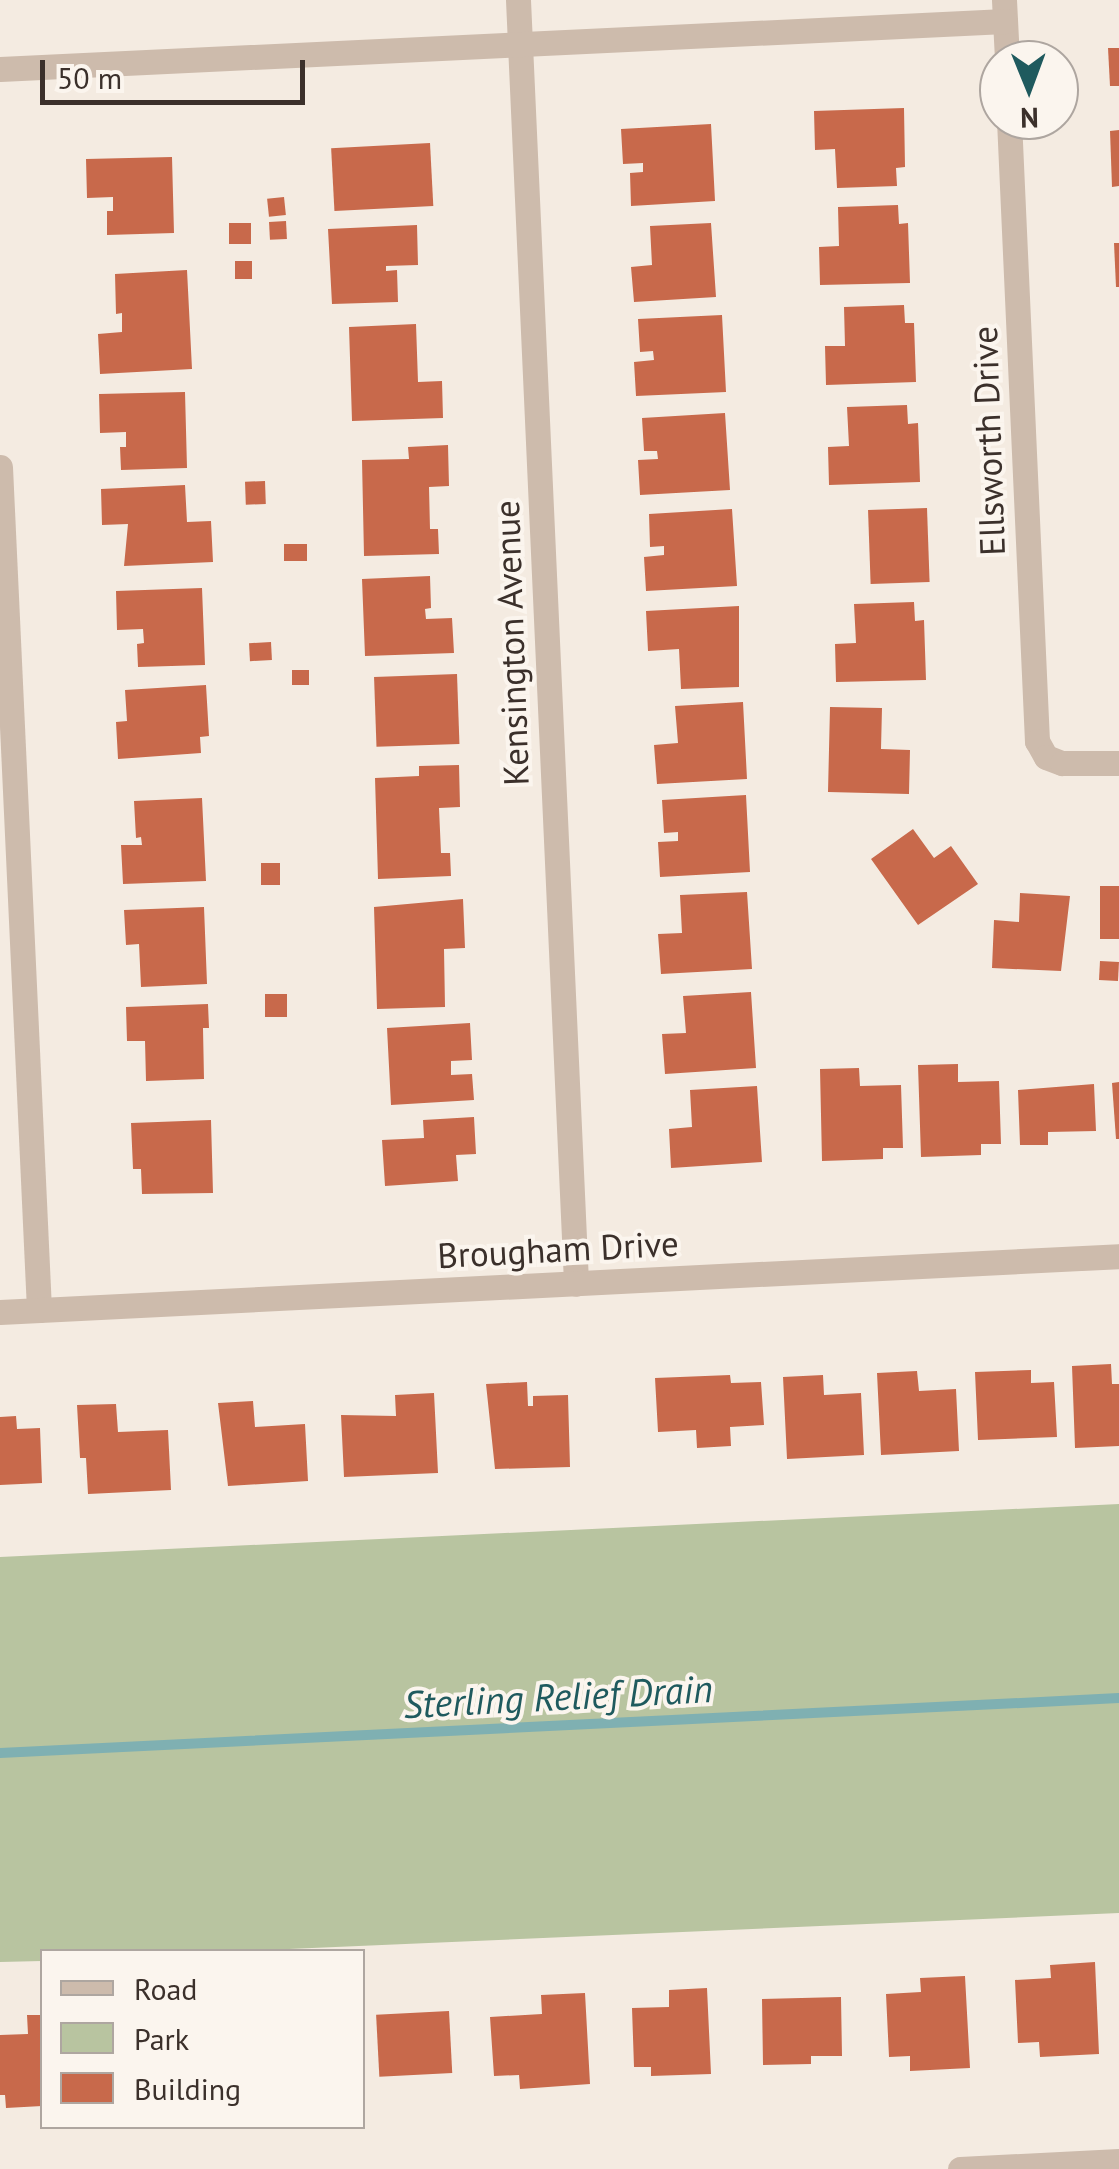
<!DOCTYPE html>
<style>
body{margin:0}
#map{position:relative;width:1119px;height:2169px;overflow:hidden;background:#f4ebe1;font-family:"PT Sans",sans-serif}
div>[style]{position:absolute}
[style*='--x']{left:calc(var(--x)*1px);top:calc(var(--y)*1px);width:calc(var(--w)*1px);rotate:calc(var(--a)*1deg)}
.green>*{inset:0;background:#b8c4a0}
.stream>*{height:10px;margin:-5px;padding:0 5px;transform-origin:5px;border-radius:5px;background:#7fb0b2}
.building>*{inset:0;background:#c8694b;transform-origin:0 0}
.minor>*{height:25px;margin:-12.5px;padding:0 12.5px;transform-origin:12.5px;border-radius:12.5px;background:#cdbbac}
span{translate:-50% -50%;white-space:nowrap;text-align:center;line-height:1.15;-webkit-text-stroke:8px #fbf5ee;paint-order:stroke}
.street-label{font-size:35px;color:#3b302b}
.water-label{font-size:38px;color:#1f5a5e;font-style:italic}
.legend{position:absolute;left:40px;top:1949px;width:325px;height:180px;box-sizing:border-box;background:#fbf5ee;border:2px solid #aea6a0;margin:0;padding:12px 18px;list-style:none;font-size:30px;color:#3b302b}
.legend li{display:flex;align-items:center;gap:20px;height:50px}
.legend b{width:50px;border:2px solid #aea6a0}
.north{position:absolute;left:979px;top:40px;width:100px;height:100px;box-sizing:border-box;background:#fbf5ee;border:2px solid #aea6a0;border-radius:50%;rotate:179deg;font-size:28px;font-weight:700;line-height:40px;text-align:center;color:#3b302b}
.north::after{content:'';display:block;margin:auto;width:35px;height:45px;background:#1f5a5e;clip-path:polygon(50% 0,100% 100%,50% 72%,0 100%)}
.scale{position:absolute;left:40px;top:60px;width:265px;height:45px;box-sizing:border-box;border:5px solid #3b302b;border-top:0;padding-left:12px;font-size:30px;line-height:35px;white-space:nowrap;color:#3b302b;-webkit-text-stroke:8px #fbf5ee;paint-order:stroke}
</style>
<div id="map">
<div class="green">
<i style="clip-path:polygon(1119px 1504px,1119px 1913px,245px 1951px,42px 1952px,42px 1961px,0 1962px,0 1557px)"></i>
</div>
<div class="stream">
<i style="--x:0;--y:1753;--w:1120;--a:-2.81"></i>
</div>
<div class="building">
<i style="clip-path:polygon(1108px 48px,1119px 48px,1119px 86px,1110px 86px)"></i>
<i style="clip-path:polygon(904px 108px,905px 167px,896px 168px,897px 186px,837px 188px,835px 149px,815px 150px,814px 111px)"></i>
<i style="clip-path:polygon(711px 124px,715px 201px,631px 206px,630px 173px,643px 172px,643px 163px,623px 164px,621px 129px)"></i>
<i style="clip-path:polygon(1119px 130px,1119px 186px,1112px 187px,1110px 131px)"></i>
<i style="left:430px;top:143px;width:63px;height:99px;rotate:87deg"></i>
<i style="clip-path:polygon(172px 157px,174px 233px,107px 235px,107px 211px,113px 211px,113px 197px,87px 198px,86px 159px)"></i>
<i style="left:284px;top:197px;width:18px;height:17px;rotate:84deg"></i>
<i style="clip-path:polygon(898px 205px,899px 224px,908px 223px,910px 283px,820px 285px,819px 247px,839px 246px,838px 207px)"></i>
<i style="left:286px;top:221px;width:18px;height:17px;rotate:87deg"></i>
<i style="left:229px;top:223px;width:22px;height:21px"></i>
<i style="clip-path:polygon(711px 223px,716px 297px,634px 302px,631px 267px,652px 265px,650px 226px)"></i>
<i style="clip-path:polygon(417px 225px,418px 265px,386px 266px,386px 271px,397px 270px,398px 302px,332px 304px,328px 229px)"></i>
<i style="clip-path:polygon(1114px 243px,1119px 243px,1119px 287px,1116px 287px)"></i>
<i style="left:235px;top:261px;width:17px;height:18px"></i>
<i style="clip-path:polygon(187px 270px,192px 369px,100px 374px,98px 334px,122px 332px,122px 313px,116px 314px,115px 274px)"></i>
<i style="clip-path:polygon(904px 305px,905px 323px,914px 323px,916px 382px,826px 385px,825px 346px,845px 346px,844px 307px)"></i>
<i style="clip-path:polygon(722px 315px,726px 392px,636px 396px,634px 362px,654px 360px,653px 351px,640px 352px,638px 319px)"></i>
<i style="clip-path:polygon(416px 324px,418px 382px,442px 381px,443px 418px,352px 421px,349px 327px)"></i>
<i style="clip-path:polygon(185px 392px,187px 468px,121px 470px,120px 447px,126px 447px,126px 432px,100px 433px,99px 394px)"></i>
<i style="clip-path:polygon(907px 405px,908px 424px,918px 423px,920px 482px,829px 485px,828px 447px,849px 446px,847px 407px)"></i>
<i style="clip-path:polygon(725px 413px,730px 490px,640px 495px,638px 460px,658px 459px,657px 451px,644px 451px,642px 418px)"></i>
<i style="clip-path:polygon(448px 445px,449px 486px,429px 487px,430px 529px,438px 529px,439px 554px,364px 556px,362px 460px,409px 459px,408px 447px)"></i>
<i style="left:265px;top:481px;width:23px;height:20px;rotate:88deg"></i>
<i style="clip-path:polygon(185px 485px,187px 522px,211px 521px,213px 562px,124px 566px,128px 524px,102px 525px,101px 489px)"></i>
<i style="left:927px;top:508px;width:74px;height:59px;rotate:88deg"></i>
<i style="clip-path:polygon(732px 509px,737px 586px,646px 591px,644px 557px,664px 555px,664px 546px,650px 547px,649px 514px)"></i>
<i style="left:284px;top:544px;width:23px;height:17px"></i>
<i style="clip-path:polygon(430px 576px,431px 608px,425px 609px,426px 619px,452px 618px,454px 653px,365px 656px,362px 579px)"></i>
<i style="clip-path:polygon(202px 588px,205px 665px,138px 667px,137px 644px,144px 643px,143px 629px,117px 630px,116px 591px)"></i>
<i style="clip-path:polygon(914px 602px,915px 621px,924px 620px,926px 680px,836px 682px,835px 644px,856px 643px,854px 604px)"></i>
<i style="clip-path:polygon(739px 606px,739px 687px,681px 689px,679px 649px,648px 651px,646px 611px)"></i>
<i style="left:271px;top:642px;width:18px;height:22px;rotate:87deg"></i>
<i style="left:292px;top:670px;width:17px;height:15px"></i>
<i style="left:457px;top:674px;width:70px;height:83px;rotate:88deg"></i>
<i style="clip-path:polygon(206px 685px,209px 736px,200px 737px,201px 753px,118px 759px,116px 722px,127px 721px,125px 690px)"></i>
<i style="clip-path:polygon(743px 702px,747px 779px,657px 784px,654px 745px,678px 743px,675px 706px)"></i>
<i style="clip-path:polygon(830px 707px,882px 708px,881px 749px,910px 750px,909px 794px,828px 792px)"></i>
<i style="clip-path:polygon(459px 765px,460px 807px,439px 808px,441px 853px,450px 853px,451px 876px,378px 879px,375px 778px,419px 776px,419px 766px)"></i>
<i style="clip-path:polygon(746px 795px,750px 872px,660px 877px,658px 842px,678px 841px,678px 832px,664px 833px,662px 800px)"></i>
<i style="clip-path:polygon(202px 798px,206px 881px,123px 884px,121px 845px,142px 845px,141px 837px,136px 838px,134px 801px)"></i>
<i style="clip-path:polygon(913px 829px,934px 858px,951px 846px,978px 884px,918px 925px,871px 859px)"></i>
<i style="left:280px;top:863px;width:22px;height:19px;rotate:90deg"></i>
<i style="left:1119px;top:886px;width:53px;height:19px;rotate:90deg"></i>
<i style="clip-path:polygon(747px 892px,752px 969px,661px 974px,658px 934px,682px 933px,680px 895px)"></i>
<i style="clip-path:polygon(1020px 893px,1070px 896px,1061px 971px,992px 968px,994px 920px,1019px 922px)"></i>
<i style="clip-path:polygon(463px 899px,465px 948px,444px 949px,445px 1007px,377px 1009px,374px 907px)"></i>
<i style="clip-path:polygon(204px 907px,207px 984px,141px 987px,139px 944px,126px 945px,124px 910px)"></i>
<i style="left:1100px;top:961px;width:19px;height:19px;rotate:3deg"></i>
<i style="clip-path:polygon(751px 992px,756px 1068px,665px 1074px,662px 1034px,686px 1033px,683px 996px)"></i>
<i style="left:265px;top:994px;width:22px;height:23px"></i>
<i style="clip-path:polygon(208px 1004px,209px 1028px,203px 1028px,204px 1079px,146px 1081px,145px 1041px,127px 1041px,126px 1007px)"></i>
<i style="clip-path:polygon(470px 1023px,472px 1060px,451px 1061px,451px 1075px,472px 1074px,474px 1100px,391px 1105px,387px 1028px)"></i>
<i style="clip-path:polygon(958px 1064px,958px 1082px,999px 1081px,1001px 1144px,981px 1144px,981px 1155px,921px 1157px,918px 1065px)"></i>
<i style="clip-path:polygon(859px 1068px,860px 1086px,901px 1085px,903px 1148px,883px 1148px,883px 1159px,822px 1161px,820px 1069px)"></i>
<i style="clip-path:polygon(1119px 1082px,1119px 1139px,1116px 1139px,1112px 1083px)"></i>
<i style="clip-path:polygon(1094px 1084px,1096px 1131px,1048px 1132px,1048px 1145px,1020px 1145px,1018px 1090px)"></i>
<i style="clip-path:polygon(757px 1086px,762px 1162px,671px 1168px,669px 1129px,692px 1127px,690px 1090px)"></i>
<i style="clip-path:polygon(474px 1117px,476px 1154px,456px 1155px,458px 1181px,385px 1186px,382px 1140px,424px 1138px,423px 1120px)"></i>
<i style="clip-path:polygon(211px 1120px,213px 1193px,142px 1194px,141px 1169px,133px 1169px,131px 1123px)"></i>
<i style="clip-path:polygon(1111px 1364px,1112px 1384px,1119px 1384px,1119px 1446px,1075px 1448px,1072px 1366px)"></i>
<i style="clip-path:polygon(1031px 1370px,1031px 1383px,1054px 1382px,1057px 1437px,978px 1440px,975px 1372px)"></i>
<i style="clip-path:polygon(917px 1371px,919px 1391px,956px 1389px,959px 1451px,881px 1455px,877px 1373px)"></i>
<i style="clip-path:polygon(730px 1375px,731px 1383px,761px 1382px,764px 1425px,730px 1427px,731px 1446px,697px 1448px,696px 1430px,658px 1432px,655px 1378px)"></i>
<i style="clip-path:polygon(823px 1375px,824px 1395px,861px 1393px,864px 1455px,787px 1459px,783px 1377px)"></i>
<i style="clip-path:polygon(527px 1382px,528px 1406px,533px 1406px,533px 1396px,568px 1395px,570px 1467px,495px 1469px,486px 1384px)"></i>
<i style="clip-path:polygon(434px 1393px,438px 1473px,344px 1477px,341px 1415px,396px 1416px,395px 1395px)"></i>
<i style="clip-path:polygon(253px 1401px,255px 1427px,305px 1424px,308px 1481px,228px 1486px,218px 1403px)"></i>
<i style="clip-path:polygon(116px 1404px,118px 1432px,168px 1430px,171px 1490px,88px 1494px,86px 1458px,80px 1458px,77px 1405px)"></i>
<i style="clip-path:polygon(16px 1416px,17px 1429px,40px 1428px,42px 1483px,0 1485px,0 1417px)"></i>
<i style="clip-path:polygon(1095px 1962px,1099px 2054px,1040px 2057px,1039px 2042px,1018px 2043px,1015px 1980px,1051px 1978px,1050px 1965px)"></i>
<i style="clip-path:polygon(965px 1976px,970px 2068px,910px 2071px,910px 2056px,889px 2057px,886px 1994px,921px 1992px,920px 1978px)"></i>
<i style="clip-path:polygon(707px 1988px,711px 2074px,651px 2076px,651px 2067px,634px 2067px,632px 2008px,669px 2007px,669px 1990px)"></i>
<i style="clip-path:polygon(585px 1993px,590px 2084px,520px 2089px,519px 2075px,494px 2076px,490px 2017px,542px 2014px,541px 1995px)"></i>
<i style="clip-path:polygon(841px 1997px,842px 2056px,811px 2056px,811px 2064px,763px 2065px,762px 1999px)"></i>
<i style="left:449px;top:2011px;width:62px;height:73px;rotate:87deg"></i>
<i style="clip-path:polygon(27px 2015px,42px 2015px,42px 2106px,6px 2108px,5px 2095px,0 2095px,0 2035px,28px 2034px)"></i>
</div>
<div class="minor">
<i style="--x:518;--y:0;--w:1285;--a:87.41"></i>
<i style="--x:1004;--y:0;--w:60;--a:87.1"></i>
<i style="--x:0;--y:69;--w:1006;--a:-2.73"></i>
<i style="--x:1009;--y:120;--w:622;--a:87.42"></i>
<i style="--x:1037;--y:741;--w:18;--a:61"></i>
<i style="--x:1046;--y:757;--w:17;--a:21"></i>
<i style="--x:1062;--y:763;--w:57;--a:0"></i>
<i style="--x:0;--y:467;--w:844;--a:87.35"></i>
<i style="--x:0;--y:1312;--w:1120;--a:-2.86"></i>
<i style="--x:960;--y:2169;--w:159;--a:-2.9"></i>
</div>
<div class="street-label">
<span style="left:988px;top:441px;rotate:-92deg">Ellsworth Drive</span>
<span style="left:511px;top:643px;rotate:-92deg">Kensington Avenue</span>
<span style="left:558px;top:1249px;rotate:-3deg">Brougham Drive</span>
</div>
<div class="water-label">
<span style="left:558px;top:1696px;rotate:-3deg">Sterling Relief Drain</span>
</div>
<ul class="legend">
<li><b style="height:12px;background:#cdbbac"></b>Road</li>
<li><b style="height:28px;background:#b8c4a0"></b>Park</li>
<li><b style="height:28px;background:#c8694b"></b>Building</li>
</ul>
<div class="north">N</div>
<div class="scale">50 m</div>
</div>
